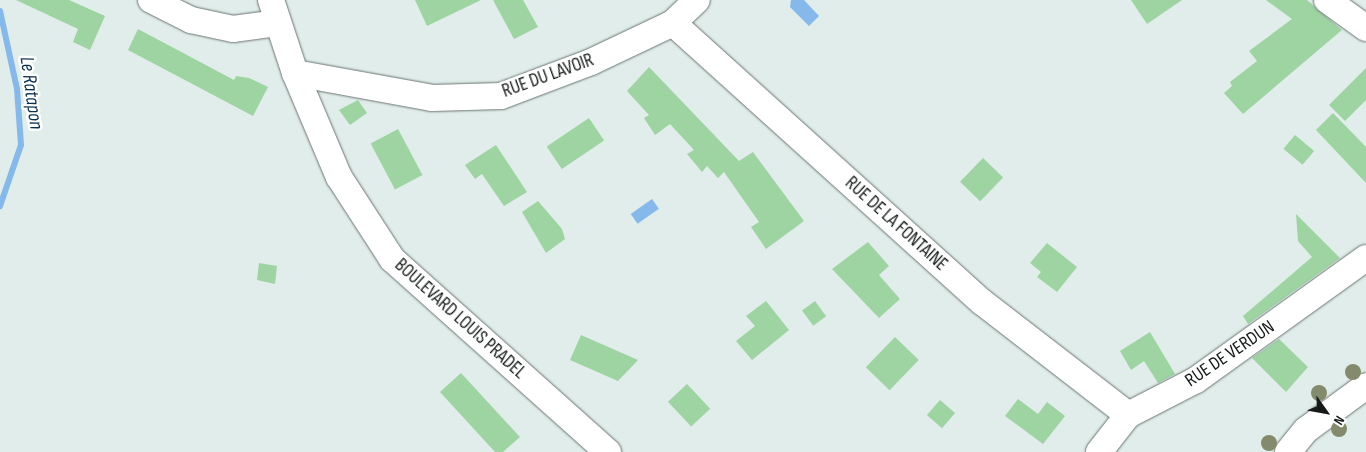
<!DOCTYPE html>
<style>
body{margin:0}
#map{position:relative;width:1366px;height:452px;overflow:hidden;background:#e1edea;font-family:"Sofia Sans Condensed",sans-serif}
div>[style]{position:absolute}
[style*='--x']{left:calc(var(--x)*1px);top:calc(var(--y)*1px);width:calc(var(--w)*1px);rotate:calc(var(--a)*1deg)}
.water>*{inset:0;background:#86b9eb;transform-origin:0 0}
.stream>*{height:6px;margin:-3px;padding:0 3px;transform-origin:3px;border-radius:3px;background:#86b9eb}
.building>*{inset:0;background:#9dd4a2;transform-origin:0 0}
.roads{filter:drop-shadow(0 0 1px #6a7572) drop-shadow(0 0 1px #6a7572)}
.minor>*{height:26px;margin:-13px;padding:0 13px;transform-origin:13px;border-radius:13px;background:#fff}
.trees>*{width:16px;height:16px;margin:-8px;border-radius:50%;background:#848b6c}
span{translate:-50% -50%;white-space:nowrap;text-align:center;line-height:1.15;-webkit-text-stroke:5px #fff;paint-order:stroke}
.street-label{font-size:19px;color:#151918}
.water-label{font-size:20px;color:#0a3050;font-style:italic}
.north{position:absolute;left:1301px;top:387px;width:50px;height:50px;-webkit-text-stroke:4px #fff;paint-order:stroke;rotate:122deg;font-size:14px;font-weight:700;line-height:20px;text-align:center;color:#151918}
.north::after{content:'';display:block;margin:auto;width:18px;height:22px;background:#151918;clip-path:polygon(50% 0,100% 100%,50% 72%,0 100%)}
</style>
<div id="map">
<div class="water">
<i style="clip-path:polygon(791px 0,804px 0,819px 16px,809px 26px,790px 7px)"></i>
<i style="left:652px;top:199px;width:12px;height:26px;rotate:55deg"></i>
</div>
<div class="stream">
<i style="--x:0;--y:11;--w:80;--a:77.7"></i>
<i style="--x:17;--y:89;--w:56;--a:85.9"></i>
<i style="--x:21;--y:145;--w:65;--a:109"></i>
</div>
<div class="building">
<i style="clip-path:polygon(16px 0,69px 0,105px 16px,90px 50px,73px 42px,78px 29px)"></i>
<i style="clip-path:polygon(415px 0,481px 0,427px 26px)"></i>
<i style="clip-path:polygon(493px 0,523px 0,538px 27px,514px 39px)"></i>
<i style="clip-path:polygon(1131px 0,1182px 0,1147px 24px)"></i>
<i style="clip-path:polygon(1266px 0,1307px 0,1342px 30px,1243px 114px,1224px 93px,1232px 86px,1230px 82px,1257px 61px,1249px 51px,1292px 19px)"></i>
<i style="clip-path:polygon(138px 29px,234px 80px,236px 76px,249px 78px,268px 87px,253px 116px,128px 50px)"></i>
<i style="clip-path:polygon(649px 67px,739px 161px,753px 152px,804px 221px,766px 249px,751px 227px,759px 222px,724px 172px,718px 178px,707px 166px,702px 172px,687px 154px,694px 150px,670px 124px,655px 135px,644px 118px,649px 115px,627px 91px)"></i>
<i style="clip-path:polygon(1366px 68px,1366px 100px,1345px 121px,1329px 105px)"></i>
<i style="clip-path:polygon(358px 100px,367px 113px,350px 125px,339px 110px)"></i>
<i style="clip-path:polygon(1333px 113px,1366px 147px,1366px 183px,1316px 130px)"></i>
<i style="left:589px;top:118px;width:27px;height:51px;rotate:56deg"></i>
<i style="left:398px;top:129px;width:52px;height:31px;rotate:62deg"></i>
<i style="left:1295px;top:135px;width:25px;height:18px;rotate:40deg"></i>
<i style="clip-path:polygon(496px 145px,527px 192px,504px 206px,482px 174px,475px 179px,465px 165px)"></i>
<i style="left:983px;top:158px;width:28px;height:33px;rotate:44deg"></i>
<i style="clip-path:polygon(538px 201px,562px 229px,565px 239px,546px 253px,522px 212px)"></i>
<i style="clip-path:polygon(1296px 214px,1340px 258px,1248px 324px,1243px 316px,1312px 257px,1298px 241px)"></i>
<i style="clip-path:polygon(868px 242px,889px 266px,879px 275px,900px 299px,879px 318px,832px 269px)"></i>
<i style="clip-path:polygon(1047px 243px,1077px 267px,1057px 292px,1037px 277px,1041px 272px,1030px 263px)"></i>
<i style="clip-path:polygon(259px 263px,277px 266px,275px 284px,257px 280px)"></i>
<i style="clip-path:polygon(766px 301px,789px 330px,752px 360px,736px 341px,755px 326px,746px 316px)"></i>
<i style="left:815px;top:301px;width:19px;height:16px;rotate:54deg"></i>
<i style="clip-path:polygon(1150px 332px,1175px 374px,1158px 383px,1144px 361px,1131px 370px,1120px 351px)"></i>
<i style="clip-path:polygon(581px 335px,638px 360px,618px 381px,570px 360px)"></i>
<i style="left:895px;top:337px;width:33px;height:42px;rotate:44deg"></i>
<i style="clip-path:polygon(1279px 339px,1308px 367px,1286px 392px,1252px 358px)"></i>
<i style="clip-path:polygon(461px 373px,520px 437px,503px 452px,495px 452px,440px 392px)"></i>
<i style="left:687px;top:384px;width:34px;height:26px;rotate:47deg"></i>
<i style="clip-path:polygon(1018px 399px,1038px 414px,1047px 402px,1065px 416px,1043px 444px,1005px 416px)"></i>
<i style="left:940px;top:400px;width:20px;height:20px;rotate:41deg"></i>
</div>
<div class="roads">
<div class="minor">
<i style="--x:151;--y:0;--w:45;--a:26.6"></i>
<i style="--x:191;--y:20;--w:43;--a:12.1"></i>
<i style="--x:233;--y:29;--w:44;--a:-7.8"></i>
<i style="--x:271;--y:0;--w:77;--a:71.8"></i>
<i style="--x:295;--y:73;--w:113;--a:67.1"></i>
<i style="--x:339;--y:177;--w:98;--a:57.1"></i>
<i style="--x:392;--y:259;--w:290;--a:41.8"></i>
<i style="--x:1327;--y:0;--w:48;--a:35.7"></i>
<i style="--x:673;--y:23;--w:416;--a:42.1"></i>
<i style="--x:982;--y:302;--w:185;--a:37.7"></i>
<i style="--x:295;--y:73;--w:139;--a:10.3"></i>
<i style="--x:432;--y:98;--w:69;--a:-1.7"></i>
<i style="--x:501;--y:96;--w:96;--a:-20.7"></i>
<i style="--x:591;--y:62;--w:91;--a:-25.4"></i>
<i style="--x:673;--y:23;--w:33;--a:-44"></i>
<i style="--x:1099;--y:452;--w:47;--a:-51.9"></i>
<i style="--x:1128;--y:415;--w:76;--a:-27.2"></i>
<i style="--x:1196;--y:380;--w:209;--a:-35.7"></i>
<i style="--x:1288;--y:452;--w:28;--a:-51"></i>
<i style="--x:1306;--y:430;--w:74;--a:-36.3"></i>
</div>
</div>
<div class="trees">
<i style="left:1353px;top:372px"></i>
<i style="left:1319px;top:393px"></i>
<i style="left:1339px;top:429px"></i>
<i style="left:1269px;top:443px"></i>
</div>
<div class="street-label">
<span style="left:548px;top:76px;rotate:-20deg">RUE DU LAVOIR</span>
<span style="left:896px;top:224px;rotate:42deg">RUE DE LA FONTAINE</span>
<span style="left:460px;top:319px;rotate:42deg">BOULEVARD LOUIS PRADEL</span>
<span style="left:1230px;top:354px;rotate:-34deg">RUE DE VERDUN</span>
</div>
<div class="water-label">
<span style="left:31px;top:93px;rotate:82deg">Le Ratapon</span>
</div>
<div class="north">N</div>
</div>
